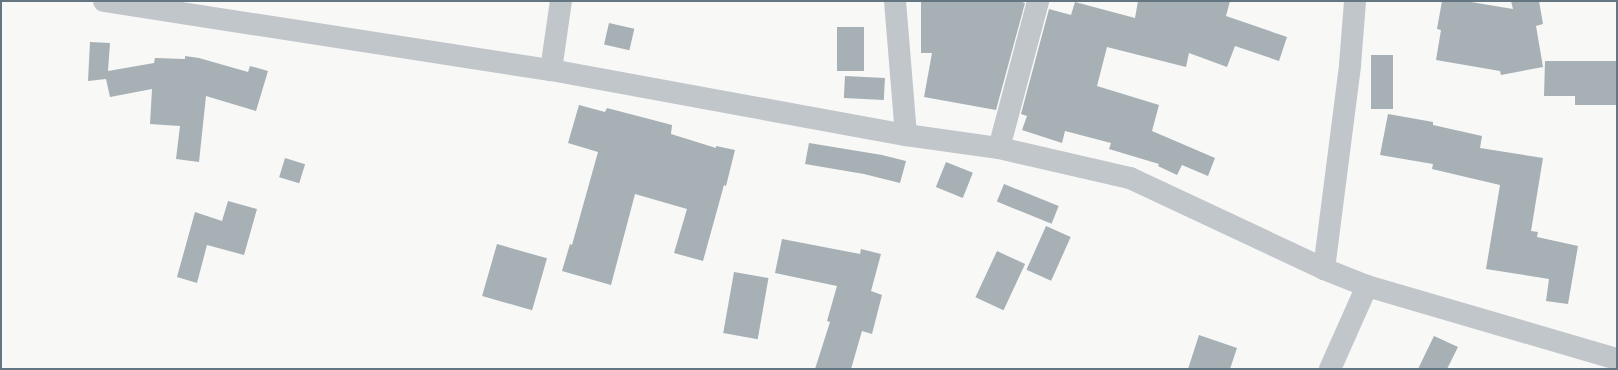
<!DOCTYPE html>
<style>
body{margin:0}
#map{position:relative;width:1618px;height:370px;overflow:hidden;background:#f8f8f6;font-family:Montserrat,sans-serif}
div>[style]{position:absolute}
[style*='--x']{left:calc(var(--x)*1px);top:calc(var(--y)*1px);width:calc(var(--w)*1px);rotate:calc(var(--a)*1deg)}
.building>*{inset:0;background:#a6b0b5;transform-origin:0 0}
.minor>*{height:22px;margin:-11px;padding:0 11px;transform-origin:11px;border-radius:11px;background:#c1c6ca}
span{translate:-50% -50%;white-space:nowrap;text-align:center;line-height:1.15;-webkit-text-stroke:4px #fff;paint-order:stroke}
.frame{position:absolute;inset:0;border:2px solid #637681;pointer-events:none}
</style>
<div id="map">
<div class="building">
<i style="clip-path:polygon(921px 1px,1019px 1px,1025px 3px,996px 110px,924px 97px,932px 53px,921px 53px)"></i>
<i style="clip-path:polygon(1138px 1px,1230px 1px,1226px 16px,1287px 37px,1279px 61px,1235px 46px,1227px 67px,1189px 53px,1186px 67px,1107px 47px,1097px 86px,1159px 105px,1152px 131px,1215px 158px,1208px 176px,1182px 165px,1177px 175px,1158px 166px,1159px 164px,1109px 149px,1111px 143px,1065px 131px,1062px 143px,1022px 130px,1027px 116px,1021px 114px,1049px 9px,1071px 15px,1075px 2px,1135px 18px)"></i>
<i style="clip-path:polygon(1442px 1px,1465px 1px,1513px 9px,1511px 1px,1539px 1px,1543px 24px,1536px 26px,1543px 67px,1501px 75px,1500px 71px,1436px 60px,1441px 30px,1437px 29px)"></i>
<i style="left:609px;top:23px;width:26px;height:22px;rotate:13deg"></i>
<i style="left:864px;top:27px;width:44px;height:27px;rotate:90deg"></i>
<i style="clip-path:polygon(90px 42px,110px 43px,108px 71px,154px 63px,155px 58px,185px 59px,185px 56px,199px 58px,248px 72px,250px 66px,268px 71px,256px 111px,206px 96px,199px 162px,176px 159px,180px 126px,150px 124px,152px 89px,110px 97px,106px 79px,88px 81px)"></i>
<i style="left:1371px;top:55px;width:22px;height:54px"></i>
<i style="clip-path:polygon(1545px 61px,1617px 61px,1617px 105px,1575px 105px,1575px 96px,1544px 96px)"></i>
<i style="left:845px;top:76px;width:40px;height:22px;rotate:3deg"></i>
<i style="clip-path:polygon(579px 105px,605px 112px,607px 108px,672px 125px,671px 134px,716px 148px,716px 146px,735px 150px,726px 186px,724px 185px,703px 261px,674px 253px,687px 209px,635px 194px,611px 285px,562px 271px,570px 244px,572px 245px,598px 152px,568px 143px)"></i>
<i style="clip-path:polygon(1388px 114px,1433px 122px,1433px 125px,1482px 136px,1480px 148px,1543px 158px,1531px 231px,1538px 232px,1537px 237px,1578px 246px,1568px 304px,1546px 301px,1549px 279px,1486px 269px,1500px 185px,1432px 169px,1433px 164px,1380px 155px)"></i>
<i style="clip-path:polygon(809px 143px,882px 155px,906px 161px,900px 183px,864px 174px,805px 164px)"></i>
<i style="left:285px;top:158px;width:21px;height:20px;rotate:17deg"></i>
<i style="left:946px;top:162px;width:29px;height:27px;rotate:22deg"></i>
<i style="left:1004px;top:184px;width:59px;height:19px;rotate:22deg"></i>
<i style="clip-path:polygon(228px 201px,257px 209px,244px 255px,207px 245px,197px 283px,177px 277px,195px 212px,222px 221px)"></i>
<i style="left:1046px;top:226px;width:27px;height:48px;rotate:24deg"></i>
<i style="clip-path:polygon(782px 239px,860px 254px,861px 249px,881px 254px,871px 291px,882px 295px,872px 334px,862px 331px,851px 369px,815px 369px,830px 322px,827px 321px,837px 286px,775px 273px)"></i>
<i style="left:497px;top:244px;width:52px;height:54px;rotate:16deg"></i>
<i style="left:997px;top:251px;width:31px;height:51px;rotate:25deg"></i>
<i style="left:734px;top:272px;width:35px;height:62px;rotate:10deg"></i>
<i style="clip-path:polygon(1199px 335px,1237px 348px,1230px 369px,1188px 369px)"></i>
<i style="clip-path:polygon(1434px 336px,1458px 347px,1447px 369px,1418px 369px)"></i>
</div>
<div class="minor">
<i style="--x:104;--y:1;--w:452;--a:8.8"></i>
<i style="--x:551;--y:70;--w:361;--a:10.4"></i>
<i style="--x:906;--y:135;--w:94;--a:8"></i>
<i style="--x:999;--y:148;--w:134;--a:12.9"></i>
<i style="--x:1130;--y:178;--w:214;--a:25.1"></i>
<i style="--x:1324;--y:269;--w:46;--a:21.6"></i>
<i style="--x:1367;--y:286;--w:260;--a:16.3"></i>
<i style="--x:895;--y:1;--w:134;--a:85.3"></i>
<i style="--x:551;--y:70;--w:70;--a:-81.8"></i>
<i style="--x:999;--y:148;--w:152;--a:-75.1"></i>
<i style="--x:1324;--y:269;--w:206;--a:-82.7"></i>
<i style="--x:1350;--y:65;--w:64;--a:-85.5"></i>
<i style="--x:1330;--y:369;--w:91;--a:-66"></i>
</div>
<div class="frame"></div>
</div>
